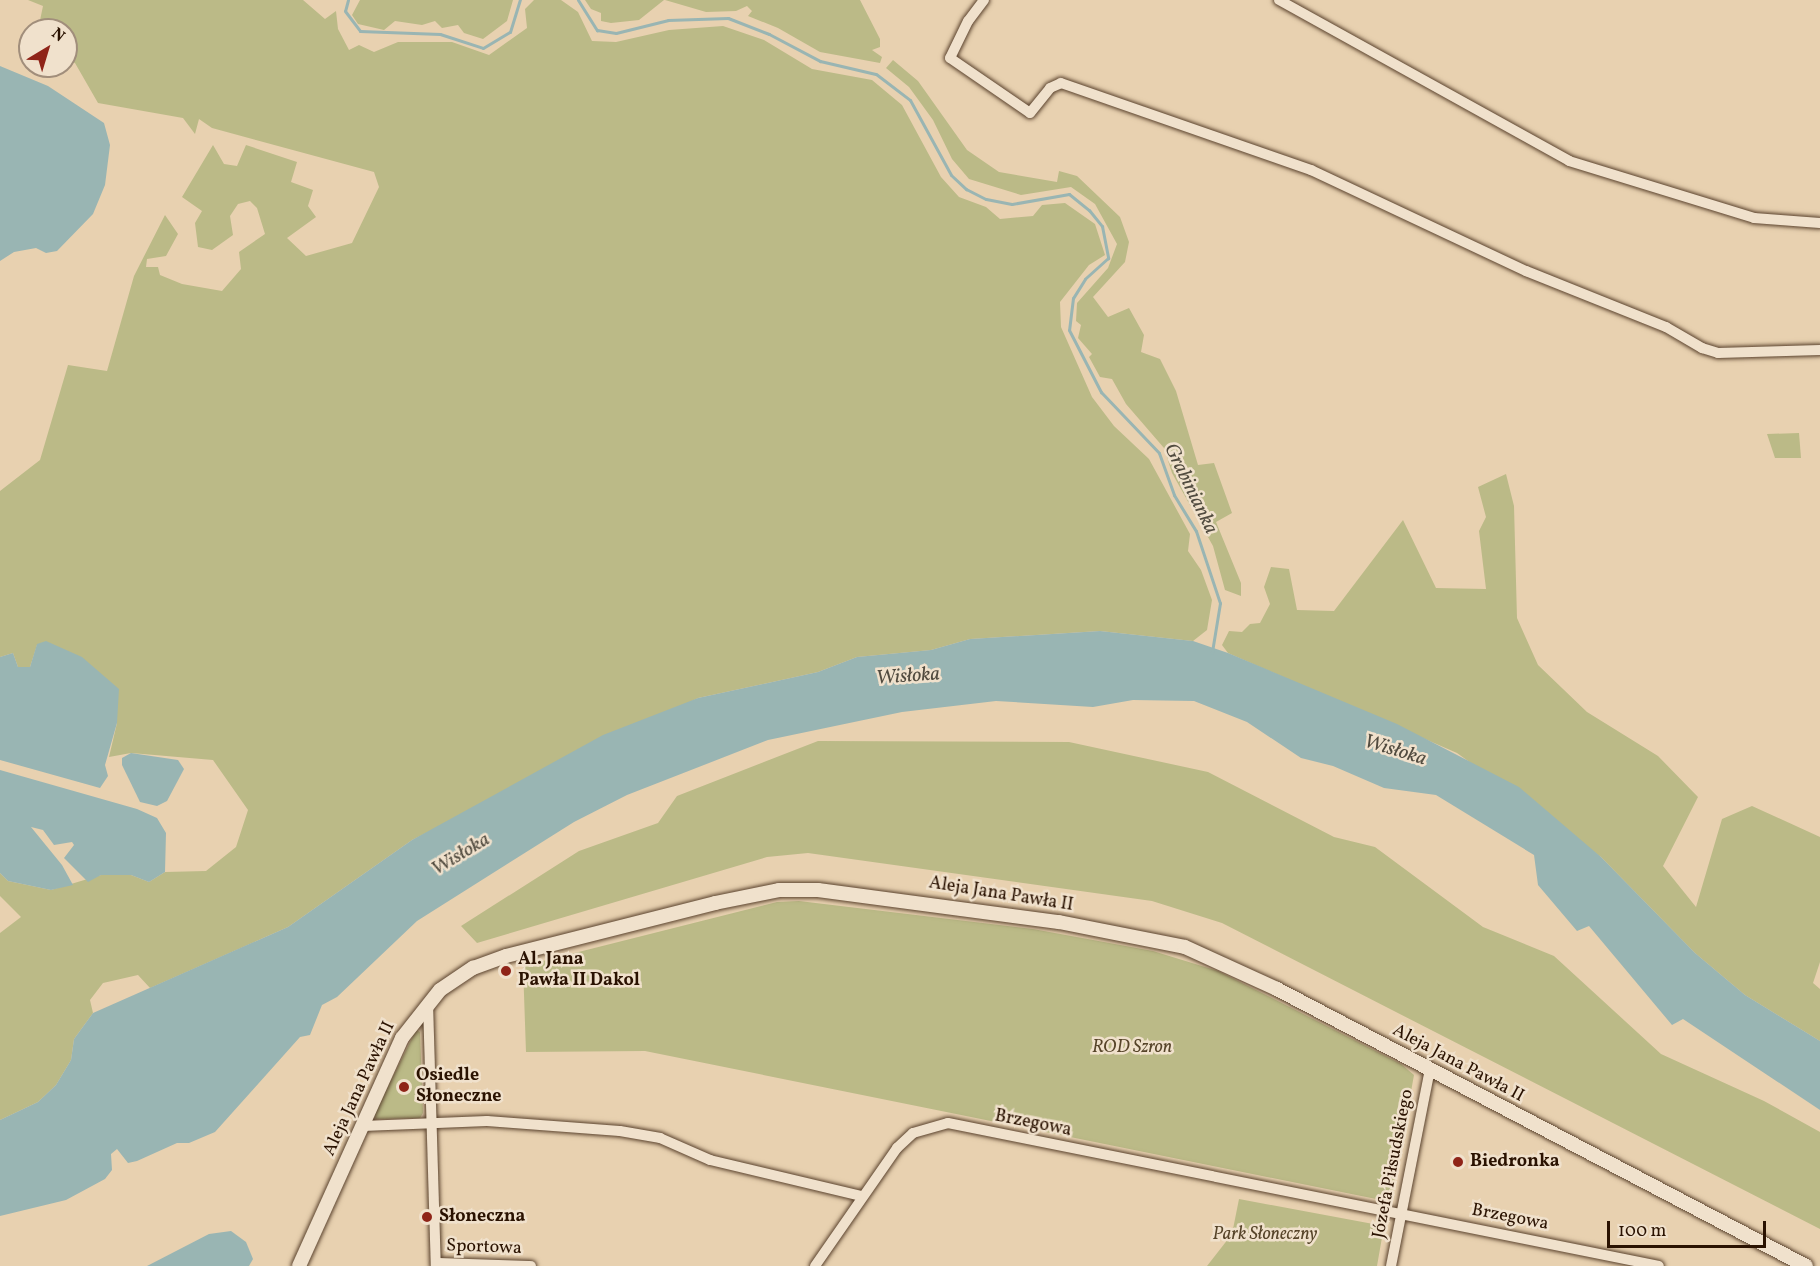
<!DOCTYPE html>
<meta charset="utf-8">
<style>
body{margin:0}
#map{position:relative;width:1820px;height:1266px;overflow:hidden;background:#e8d1b0;font-family:Vollkorn,serif}
div>[style]{position:absolute}
[style*='--x']{left:calc(var(--x)*1px);top:calc(var(--y)*1px);width:calc(var(--w)*1px);rotate:calc(var(--a)*1deg)}
.green>*{inset:0;background:#bbba87}
.water>*{inset:0;background:#99b5b3}
.stream>*{height:3px;margin:-1.5px;padding:0 1.5px;transform-origin:1.5px;border-radius:1.5px;background:#99b5b3}
.roads{filter:drop-shadow(0 0 2px #5a422d) drop-shadow(0 0 2px #5a422d)}
.minor>*{height:10px;margin:-5px;padding:0 5px;transform-origin:5px;border-radius:5px;background:#f0e1cc}
.tertiary>*{height:14px;margin:-7px;padding:0 7px;transform-origin:7px;border-radius:7px;background:#f0e1cc}
.dots>*{width:16px;height:16px;translate:-50% -50%;box-sizing:border-box;border:3px solid #f0e1cc;border-radius:50%}
span{translate:-50% -50%;white-space:nowrap;text-align:center;line-height:1.15;-webkit-text-stroke:5px #f0e1cc;paint-order:stroke}
.street-label{font-size:18px;color:#2a1201}
.poi-label{font-size:18px;color:#2a1201;font-weight:700}
.left{translate:0 -50%;text-align:left}
.park-label{font-size:18px;color:#564429;font-style:italic}
.water-label{font-size:20px;color:#514b3f;font-style:italic}
.north{position:absolute;left:18px;top:18px;width:60px;height:60px;box-sizing:border-box;background:#f0e1cc;border:2px solid #a18e7b;border-radius:50%;rotate:38deg;font-size:16px;font-weight:700;line-height:24px;text-align:center;color:#2a1201}
.north::after{content:'';display:block;margin:auto;width:21px;height:27px;background:#8f2418;clip-path:polygon(50% 0,100% 100%,50% 72%,0 100%)}
.scale{position:absolute;left:1607px;top:1221px;width:159px;height:27px;box-sizing:border-box;border:3px solid #2a1201;border-top:0;padding-left:8px;font-size:18px;line-height:21px;white-space:nowrap;color:#2a1201;-webkit-text-stroke:4px #f0e1cc;paint-order:stroke}
</style>
<div id="map">
<div class="green">
<i style="clip-path:polygon(28px 0,303px 0,325px 19px,336px 11px,338px 29px,349px 50px,359px 45px,374px 52px,398px 42px,452px 42px,489px 55px,527px 28px,525px 9px,534px 0,561px 0,578px 12px,592px 41px,616px 42px,669px 30px,723px 26px,764px 40px,812px 69px,872px 80px,902px 105px,941px 177px,959px 197px,986px 207px,1000px 219px,1033px 216px,1042px 205px,1065px 203px,1095px 224px,1105px 255px,1089px 265px,1060px 302px,1061px 327px,1092px 397px,1114px 426px,1149px 459px,1190px 534px,1188px 551px,1201px 570px,1212px 600px,1207px 630px,1193px 641px,1100px 631px,970px 639px,931px 650px,857px 657px,818px 672px,698px 698px,412px 840px,288px 927px,150px 988px,138px 975px,103px 983px,90px 1000px,93px 1013px,74px 1039px,71px 1060px,56px 1085px,38px 1102px,0 1120px,0 933px,21px 917px,0 896px,0 873px,8px 881px,51px 890px,101px 875px,131px 875px,149px 882px,165px 872px,206px 871px,236px 847px,248px 810px,213px 760px,131px 753px,109px 757px,117px 723px,37px 645px,30px 667px,18px 667px,13px 653px,0 657px,0 491px,40px 460px,68px 365px,107px 371px,134px 276px,165px 215px,178px 234px,166px 256px,147px 259px,146px 267px,158px 267px,160px 275px,182px 284px,222px 291px,241px 269px,239px 252px,265px 234px,257px 208px,250px 201px,238px 204px,230px 216px,233px 235px,212px 250px,198px 247px,195px 223px,202px 211px,182px 197px,213px 145px,224px 164px,237px 166px,246px 145px,297px 162px,291px 182px,313px 190px,308px 206px,316px 217px,287px 238px,306px 256px,352px 243px,379px 187px,374px 172px,212px 128px,199px 119px,195px 134px,183px 118px,98px 103px,75px 63px,66px 60px,66px 30px,38px 30px,43px 6px)"></i>
<i style="clip-path:polygon(360px 0,513px 0,507px 21px,483px 39px,464px 33px,458px 25px,442px 28px,435px 21px,422px 25px,395px 21px,384px 30px,358px 24px,352px 15px)"></i>
<i style="clip-path:polygon(585px 0,664px 0,639px 20px,611px 23px,601px 21px,601px 13px,591px 9px)"></i>
<i style="clip-path:polygon(665px 0,860px 0,880px 39px,880px 47px,872px 50px,882px 57px,880px 63px,820px 52px,778px 28px,748px 16px,752px 11px,747px 6px,736px 11px,706px 12px)"></i>
<i style="clip-path:polygon(893px 60px,918px 81px,967px 150px,999px 172px,1057px 182px,1059px 171px,1077px 176px,1120px 217px,1129px 242px,1125px 262px,1093px 297px,1108px 317px,1129px 308px,1144px 335px,1141px 352px,1160px 359px,1176px 391px,1198px 465px,1214px 463px,1232px 513px,1216px 522px,1241px 583px,1241px 596px,1225px 590px,1213px 546px,1172px 473px,1164px 448px,1126px 404px,1112px 379px,1100px 377px,1089px 357px,1092px 354px,1078px 338px,1081px 325px,1076px 321px,1077px 303px,1108px 268px,1117px 244px,1095px 204px,1071px 187px,1021px 195px,969px 179px,952px 159px,933px 120px,909px 87px,886px 68px)"></i>
<i style="clip-path:polygon(1799px 433px,1801px 458px,1775px 458px,1767px 434px)"></i>
<i style="clip-path:polygon(1506px 474px,1514px 506px,1517px 618px,1538px 665px,1587px 712px,1658px 756px,1698px 797px,1663px 866px,1696px 907px,1722px 819px,1752px 806px,1820px 837px,1820px 962px,1813px 983px,1820px 989px,1820px 1041px,1745px 995px,1695px 953px,1601px 857px,1457px 753px,1228px 653px,1222px 645px,1229px 631px,1242px 632px,1250px 624px,1260px 623px,1270px 604px,1264px 587px,1271px 567px,1289px 569px,1297px 610px,1334px 611px,1403px 520px,1436px 588px,1486px 589px,1479px 531px,1486px 517px,1478px 487px)"></i>
<i style="clip-path:polygon(818px 741px,1069px 742px,1208px 772px,1334px 837px,1375px 847px,1483px 927px,1554px 956px,1661px 1054px,1764px 1101px,1820px 1132px,1820px 1229px,1222px 923px,1152px 901px,808px 853px,767px 857px,477px 943px,461px 926px,579px 851px,658px 823px,677px 796px)"></i>
<i style="clip-path:polygon(799px 901px,1033px 929px,1153px 951px,1218px 971px,1270px 997px,1401px 1064px,1414px 1075px,1391px 1202px,645px 1051px,526px 1052px,523px 966px,777px 902px)"></i>
<i style="clip-path:polygon(416px 1030px,420px 1032px,423px 1113px,420px 1118px,376px 1119px,374px 1115px)"></i>
<i style="clip-path:polygon(1239px 1199px,1384px 1226px,1377px 1266px,1207px 1266px,1232px 1234px)"></i>
</div>
<div class="water">
<i style="clip-path:polygon(0 66px,48px 86px,104px 123px,110px 145px,105px 185px,93px 214px,57px 251px,46px 253px,36px 248px,14px 252px,0 261px)"></i>
<i style="clip-path:polygon(1100px 631px,1193px 641px,1228px 653px,1397px 724px,1519px 787px,1601px 857px,1695px 953px,1745px 995px,1820px 1041px,1820px 1110px,1683px 1019px,1672px 1025px,1589px 926px,1577px 931px,1538px 885px,1534px 855px,1436px 795px,1384px 788px,1333px 766px,1301px 758px,1247px 722px,1194px 701px,1133px 700px,1093px 707px,996px 701px,902px 712px,768px 740px,627px 795px,574px 822px,417px 921px,337px 997px,322px 1005px,310px 1035px,300px 1037px,215px 1132px,189px 1143px,177px 1143px,137px 1161px,128px 1163px,117px 1149px,111px 1154px,112px 1170px,105px 1179px,66px 1200px,0 1216px,0 1120px,38px 1102px,56px 1085px,71px 1060px,74px 1039px,93px 1013px,288px 927px,412px 840px,603px 735px,698px 698px,818px 672px,857px 657px,931px 650px,970px 639px)"></i>
<i style="clip-path:polygon(46px 641px,82px 657px,119px 689px,117px 723px,105px 765px,108px 776px,100px 788px,0 760px,0 657px,13px 653px,18px 667px,30px 667px,37px 644px)"></i>
<i style="clip-path:polygon(131px 753px,178px 760px,184px 769px,167px 801px,157px 806px,140px 802px,122px 765px,122px 758px)"></i>
<i style="clip-path:polygon(0 770px,137px 809px,157px 818px,166px 833px,165px 872px,149px 882px,131px 875px,101px 875px,88px 882px,64px 858px,74px 845px,72px 842px,54px 845px,43px 830px,31px 827px,62px 865px,73px 885px,51px 890px,8px 881px,0 873px)"></i>
<i style="clip-path:polygon(231px 1231px,246px 1242px,253px 1259px,249px 1266px,147px 1266px,209px 1234px)"></i>
</div>
<div class="stream">
<i style="--x:348;--y:0;--w:11;--a:105"></i>
<i style="--x:345;--y:11;--w:25;--a:53"></i>
<i style="--x:360;--y:31;--w:80;--a:2.1"></i>
<i style="--x:440;--y:34;--w:45;--a:18"></i>
<i style="--x:483;--y:48;--w:31;--a:-31"></i>
<i style="--x:510;--y:32;--w:34;--a:-73"></i>
<i style="--x:578;--y:0;--w:36;--a:58"></i>
<i style="--x:597;--y:30;--w:19;--a:9"></i>
<i style="--x:616;--y:33;--w:54;--a:-14"></i>
<i style="--x:668;--y:20;--w:60;--a:-1.9"></i>
<i style="--x:728;--y:18;--w:44;--a:21.3"></i>
<i style="--x:769;--y:34;--w:58;--a:27.9"></i>
<i style="--x:820;--y:61;--w:57;--a:13.1"></i>
<i style="--x:876;--y:74;--w:43;--a:37.4"></i>
<i style="--x:910;--y:100;--w:85;--a:61.3"></i>
<i style="--x:951;--y:175;--w:21;--a:43"></i>
<i style="--x:966;--y:189;--w:22;--a:27"></i>
<i style="--x:986;--y:199;--w:26;--a:11"></i>
<i style="--x:1012;--y:204;--w:58;--a:-10"></i>
<i style="--x:1069;--y:194;--w:26;--a:39"></i>
<i style="--x:1089;--y:210;--w:21;--a:51"></i>
<i style="--x:1102;--y:226;--w:33;--a:79"></i>
<i style="--x:1108;--y:258;--w:31;--a:138"></i>
<i style="--x:1085;--y:279;--w:22;--a:122"></i>
<i style="--x:1073;--y:298;--w:32;--a:97"></i>
<i style="--x:1069;--y:330;--w:70;--a:62.7"></i>
<i style="--x:1101;--y:392;--w:84;--a:46.4"></i>
<i style="--x:1159;--y:453;--w:45;--a:70.3"></i>
<i style="--x:1174;--y:495;--w:42;--a:58.6"></i>
<i style="--x:1196;--y:531;--w:76;--a:71.6"></i>
<i style="--x:1220;--y:603;--w:50;--a:99.3"></i>
</div>
<div class="roads">
<div class="minor">
<i style="--x:984;--y:0;--w:26;--a:127"></i>
<i style="--x:968;--y:21;--w:41;--a:115.9"></i>
<i style="--x:950;--y:58;--w:97;--a:34.5"></i>
<i style="--x:1030;--y:113;--w:32;--a:-51"></i>
<i style="--x:1050;--y:88;--w:12;--a:-24"></i>
<i style="--x:1061;--y:83;--w:265;--a:19.2"></i>
<i style="--x:1311;--y:170;--w:238;--a:25.2"></i>
<i style="--x:1526;--y:271;--w:151;--a:21.8"></i>
<i style="--x:1666;--y:327;--w:42;--a:30.3"></i>
<i style="--x:1702;--y:348;--w:17;--a:17"></i>
<i style="--x:1718;--y:353;--w:102;--a:-1.7"></i>
<i style="--x:1279;--y:0;--w:332;--a:29"></i>
<i style="--x:1569;--y:161;--w:194;--a:17.1"></i>
<i style="--x:1754;--y:218;--w:66;--a:4.3"></i>
<i style="--x:428;--y:1003;--w:263;--a:88.3"></i>
<i style="--x:363;--y:1126;--w:124;--a:-2.3"></i>
<i style="--x:487;--y:1121;--w:133;--a:4.3"></i>
<i style="--x:620;--y:1131;--w:41;--a:9.9"></i>
<i style="--x:660;--y:1138;--w:55;--a:23.7"></i>
<i style="--x:710;--y:1160;--w:155;--a:13.4"></i>
<i style="--x:436;--y:1263;--w:95;--a:1.8"></i>
<i style="--x:815;--y:1266;--w:144;--a:-55.2"></i>
<i style="--x:897;--y:1148;--w:22;--a:-43"></i>
<i style="--x:913;--y:1133;--w:36;--a:-16"></i>
<i style="--x:948;--y:1123;--w:725;--a:11.37"></i>
<i style="--x:1391;--y:1266;--w:201;--a:-78.8"></i>
</div>
<div class="tertiary">
<i style="--x:299;--y:1266;--w:250;--a:-65.7"></i>
<i style="--x:402;--y:1038;--w:61;--a:-51.6"></i>
<i style="--x:440;--y:990;--w:40;--a:-34"></i>
<i style="--x:473;--y:968;--w:35;--a:-20"></i>
<i style="--x:506;--y:956;--w:216;--a:-14.2"></i>
<i style="--x:715;--y:903;--w:65;--a:-11.5"></i>
<i style="--x:779;--y:890;--w:39;--a:0"></i>
<i style="--x:818;--y:890;--w:243;--a:7.6"></i>
<i style="--x:1059;--y:922;--w:128;--a:11.2"></i>
<i style="--x:1185;--y:947;--w:101;--a:24.5"></i>
<i style="--x:1277;--y:989;--w:597;--a:27.64"></i>
</div>
</div>
<div class="dots">
<i style="left:506px;top:971px;background:#8f2418"></i>
<i style="left:404px;top:1087px;background:#8f2418"></i>
<i style="left:1458px;top:1162px;background:#8f2418"></i>
<i style="left:427px;top:1217px;background:#8f2418"></i>
</div>
<div class="street-label">
<span style="left:1001px;top:895px;rotate:9deg">Aleja Jana Pawła II</span>
<span style="left:1458px;top:1064px;rotate:28deg">Aleja Jana Pawła II</span>
<span style="left:360px;top:1089px;rotate:-65deg">Aleja Jana Pawła II</span>
<span style="left:1033px;top:1124px;rotate:11deg">Brzegowa</span>
<span style="left:1394px;top:1164px;rotate:-79deg">Józefa Piłsudskiego</span>
<span style="left:1510px;top:1218px;rotate:11deg">Brzegowa</span>
<span style="left:484px;top:1248px;rotate:2deg">Sportowa</span>
</div>
<div class="poi-label">
<span class="left" style="left:518px;top:971px">Al. Jana<br>Pawła II Dakol</span>
<span class="left" style="left:416px;top:1087px">Osiedle<br>Słoneczne</span>
<span class="left" style="left:1470px;top:1162px">Biedronka</span>
<span class="left" style="left:439px;top:1217px">Słoneczna</span>
</div>
<div class="park-label">
<span style="left:1132px;top:1048px">ROD Szron</span>
<span style="left:1265px;top:1235px">Park Słoneczny</span>
</div>
<div class="water-label">
<span style="left:1190px;top:489px;rotate:64deg">Grabinianka</span>
<span style="left:908px;top:677px;rotate:-4deg">Wisłoka</span>
<span style="left:1395px;top:751px;rotate:17deg">Wisłoka</span>
<span style="left:461px;top:855px;rotate:-31deg">Wisłoka</span>
</div>
<div class="north">N</div>
<div class="scale">100 m</div>
</div>
